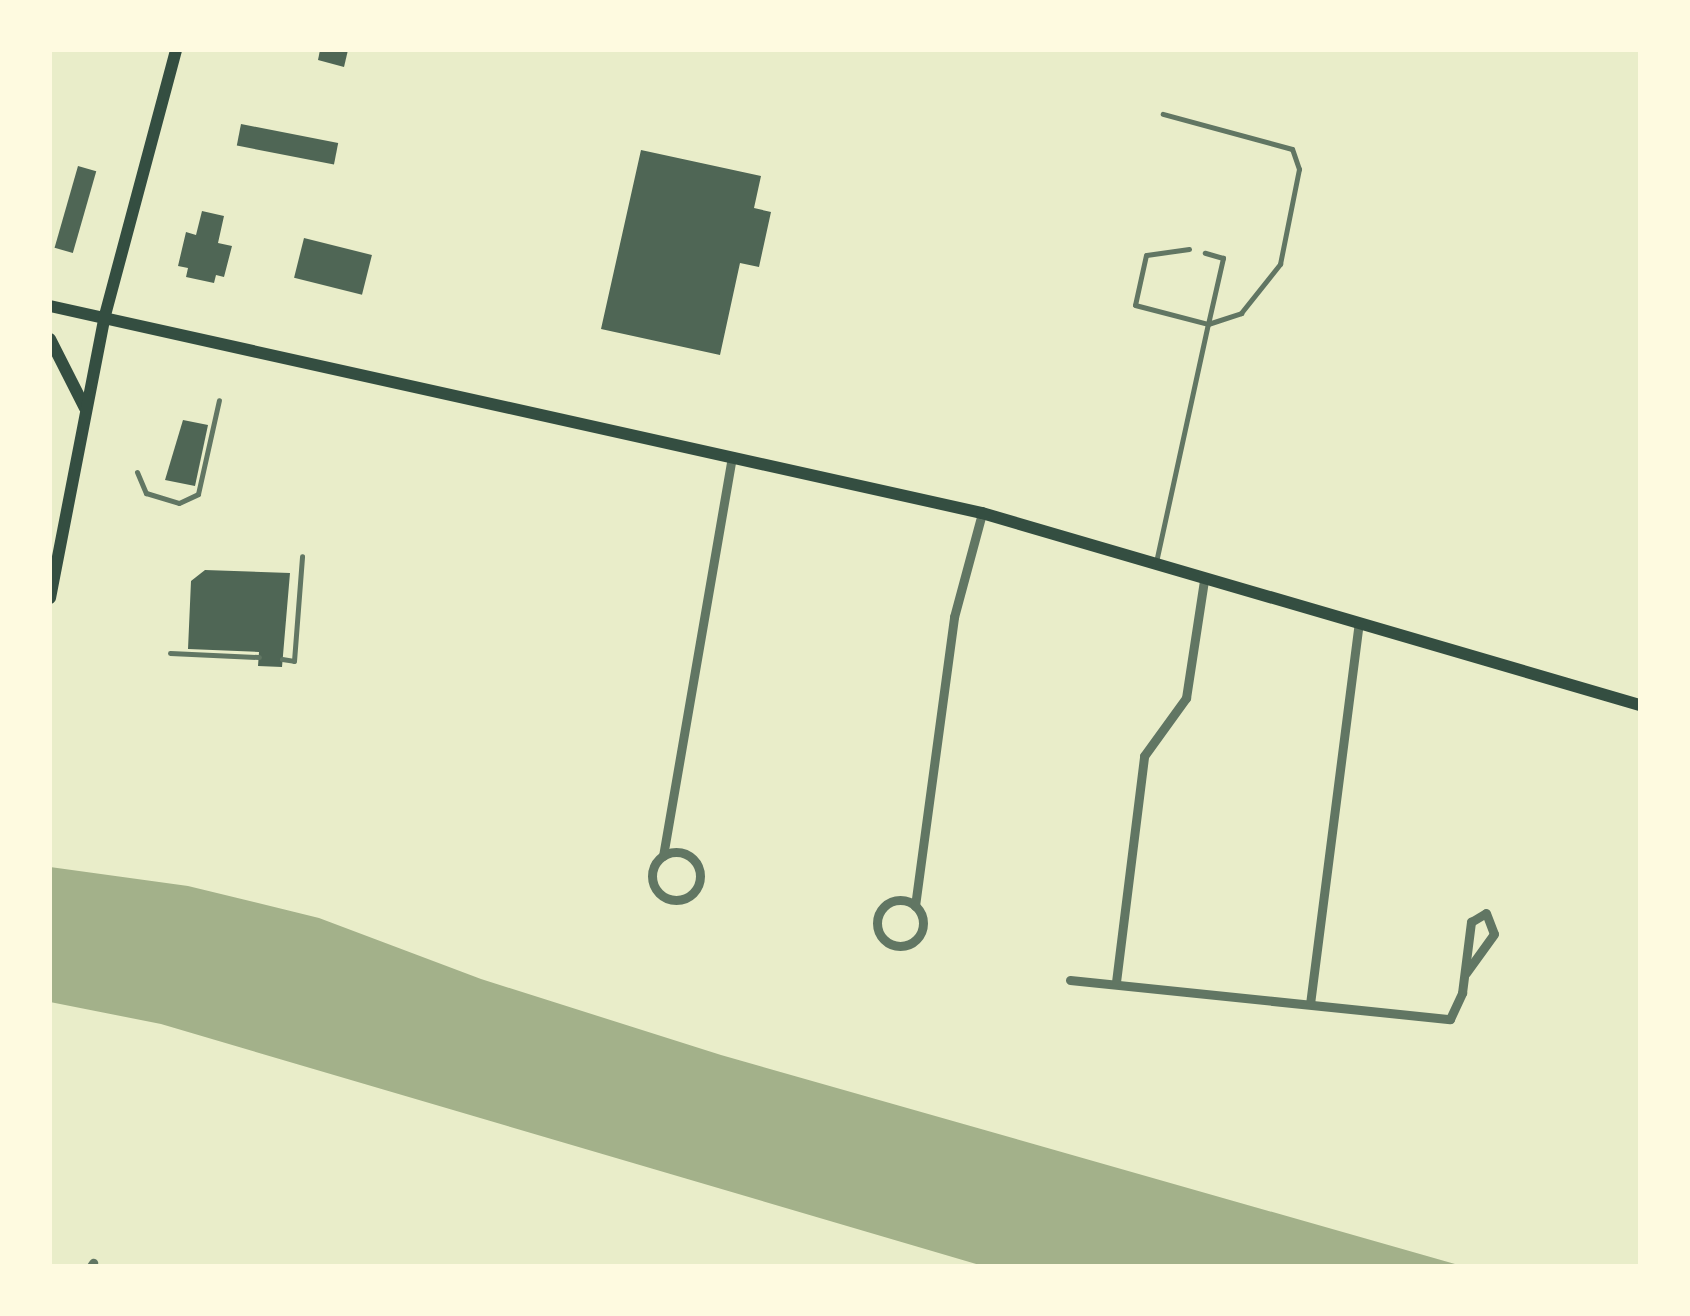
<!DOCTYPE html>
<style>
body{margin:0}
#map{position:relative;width:1690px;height:1316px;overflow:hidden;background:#e9edc9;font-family:Barlow,sans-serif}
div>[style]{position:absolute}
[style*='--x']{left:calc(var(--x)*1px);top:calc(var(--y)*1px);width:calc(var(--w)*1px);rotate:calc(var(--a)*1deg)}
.water>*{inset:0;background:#a3b18a}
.building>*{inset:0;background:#4f6655;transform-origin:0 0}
.service>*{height:5px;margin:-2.5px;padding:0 2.5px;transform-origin:2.5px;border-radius:2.5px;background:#617663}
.minor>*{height:9px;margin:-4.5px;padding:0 4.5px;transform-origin:4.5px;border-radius:4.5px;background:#617663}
.minor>.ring{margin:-4.5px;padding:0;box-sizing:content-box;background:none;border:9px solid #617663;border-radius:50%}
.secondary>*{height:12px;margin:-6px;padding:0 6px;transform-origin:6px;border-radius:6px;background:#344e41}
span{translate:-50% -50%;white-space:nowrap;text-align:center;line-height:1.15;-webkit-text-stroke:10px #fefae0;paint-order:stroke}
.frame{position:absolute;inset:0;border:52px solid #fefae0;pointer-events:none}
</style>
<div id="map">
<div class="water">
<i style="clip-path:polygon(50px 867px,188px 886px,319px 918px,481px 979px,721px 1055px,1462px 1266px,983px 1266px,161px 1024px,50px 1002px)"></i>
</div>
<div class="building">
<i style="clip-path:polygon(320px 50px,348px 50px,344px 67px,318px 60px)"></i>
<i style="left:241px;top:124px;width:99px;height:22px;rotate:11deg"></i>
<i style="clip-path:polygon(641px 150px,761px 176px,754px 208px,771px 212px,759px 267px,740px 263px,720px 355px,601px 329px)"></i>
<i style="left:78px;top:166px;width:19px;height:85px;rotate:16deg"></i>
<i style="clip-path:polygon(202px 211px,224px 216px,218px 243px,232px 246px,224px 277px,216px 275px,214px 283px,186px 277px,188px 268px,178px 266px,186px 232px,196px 235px)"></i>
<i style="left:304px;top:238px;width:70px;height:41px;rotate:14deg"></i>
<i style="clip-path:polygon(183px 420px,208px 425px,195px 486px,165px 480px)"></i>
<i style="clip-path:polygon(205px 570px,290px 573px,282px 667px,258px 666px,259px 652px,188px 649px,191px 581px)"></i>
</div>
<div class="service">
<i style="--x:1189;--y:249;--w:43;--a:172.1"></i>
<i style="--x:1146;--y:255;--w:51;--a:102.4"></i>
<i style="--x:1135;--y:305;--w:75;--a:14.6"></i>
<i style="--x:1208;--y:324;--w:68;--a:-77.2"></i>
<i style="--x:1223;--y:258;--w:19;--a:-164"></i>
<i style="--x:137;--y:472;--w:23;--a:67"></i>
<i style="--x:146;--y:493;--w:34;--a:17"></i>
<i style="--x:179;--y:503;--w:21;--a:-25"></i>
<i style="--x:198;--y:494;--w:96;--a:-77.4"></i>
<i style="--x:1156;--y:562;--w:244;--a:-77.7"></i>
<i style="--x:1208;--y:324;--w:35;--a:-18"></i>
<i style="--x:1241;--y:313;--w:63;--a:-51.5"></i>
<i style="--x:1280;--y:264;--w:97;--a:-78.7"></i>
<i style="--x:1299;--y:169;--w:21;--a:-109"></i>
<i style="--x:1292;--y:149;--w:134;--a:-164.8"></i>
<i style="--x:170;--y:653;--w:89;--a:2.6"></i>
<i style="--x:282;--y:659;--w:12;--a:9"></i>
<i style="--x:294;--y:661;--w:105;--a:-85.6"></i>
</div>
<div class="minor">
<i class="ring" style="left:652px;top:852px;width:39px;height:39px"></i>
<i style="--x:663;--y:856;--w:406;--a:-80.2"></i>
<i class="ring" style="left:877px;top:900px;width:37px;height:37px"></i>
<i style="--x:915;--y:906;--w:292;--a:-82.3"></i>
<i style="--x:954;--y:617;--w:108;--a:-74.9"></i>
<i style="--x:1070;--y:980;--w:382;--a:5.9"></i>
<i style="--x:1450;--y:1019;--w:29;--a:-65"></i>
<i style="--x:1462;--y:993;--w:72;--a:-82.8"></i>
<i style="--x:1471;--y:922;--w:17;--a:-31"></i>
<i style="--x:1486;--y:913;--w:22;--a:69"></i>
<i style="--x:1494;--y:934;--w:48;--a:125.7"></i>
<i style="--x:1116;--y:982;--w:228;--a:-82.9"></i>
<i style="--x:1144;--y:756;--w:72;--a:-54.1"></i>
<i style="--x:1186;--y:698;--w:118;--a:-81.3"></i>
<i style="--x:1310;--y:1004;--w:385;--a:-82.7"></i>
<i style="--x:91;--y:1266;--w:4;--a:-56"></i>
</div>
<div class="secondary">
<i style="--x:50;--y:306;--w:955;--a:12.52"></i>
<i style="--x:982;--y:513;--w:685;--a:16.27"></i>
<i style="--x:50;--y:339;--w:77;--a:63.1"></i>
<i style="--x:50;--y:598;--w:284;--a:-79"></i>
<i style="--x:104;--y:319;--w:278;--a:-75"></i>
</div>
<div class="frame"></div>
</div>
